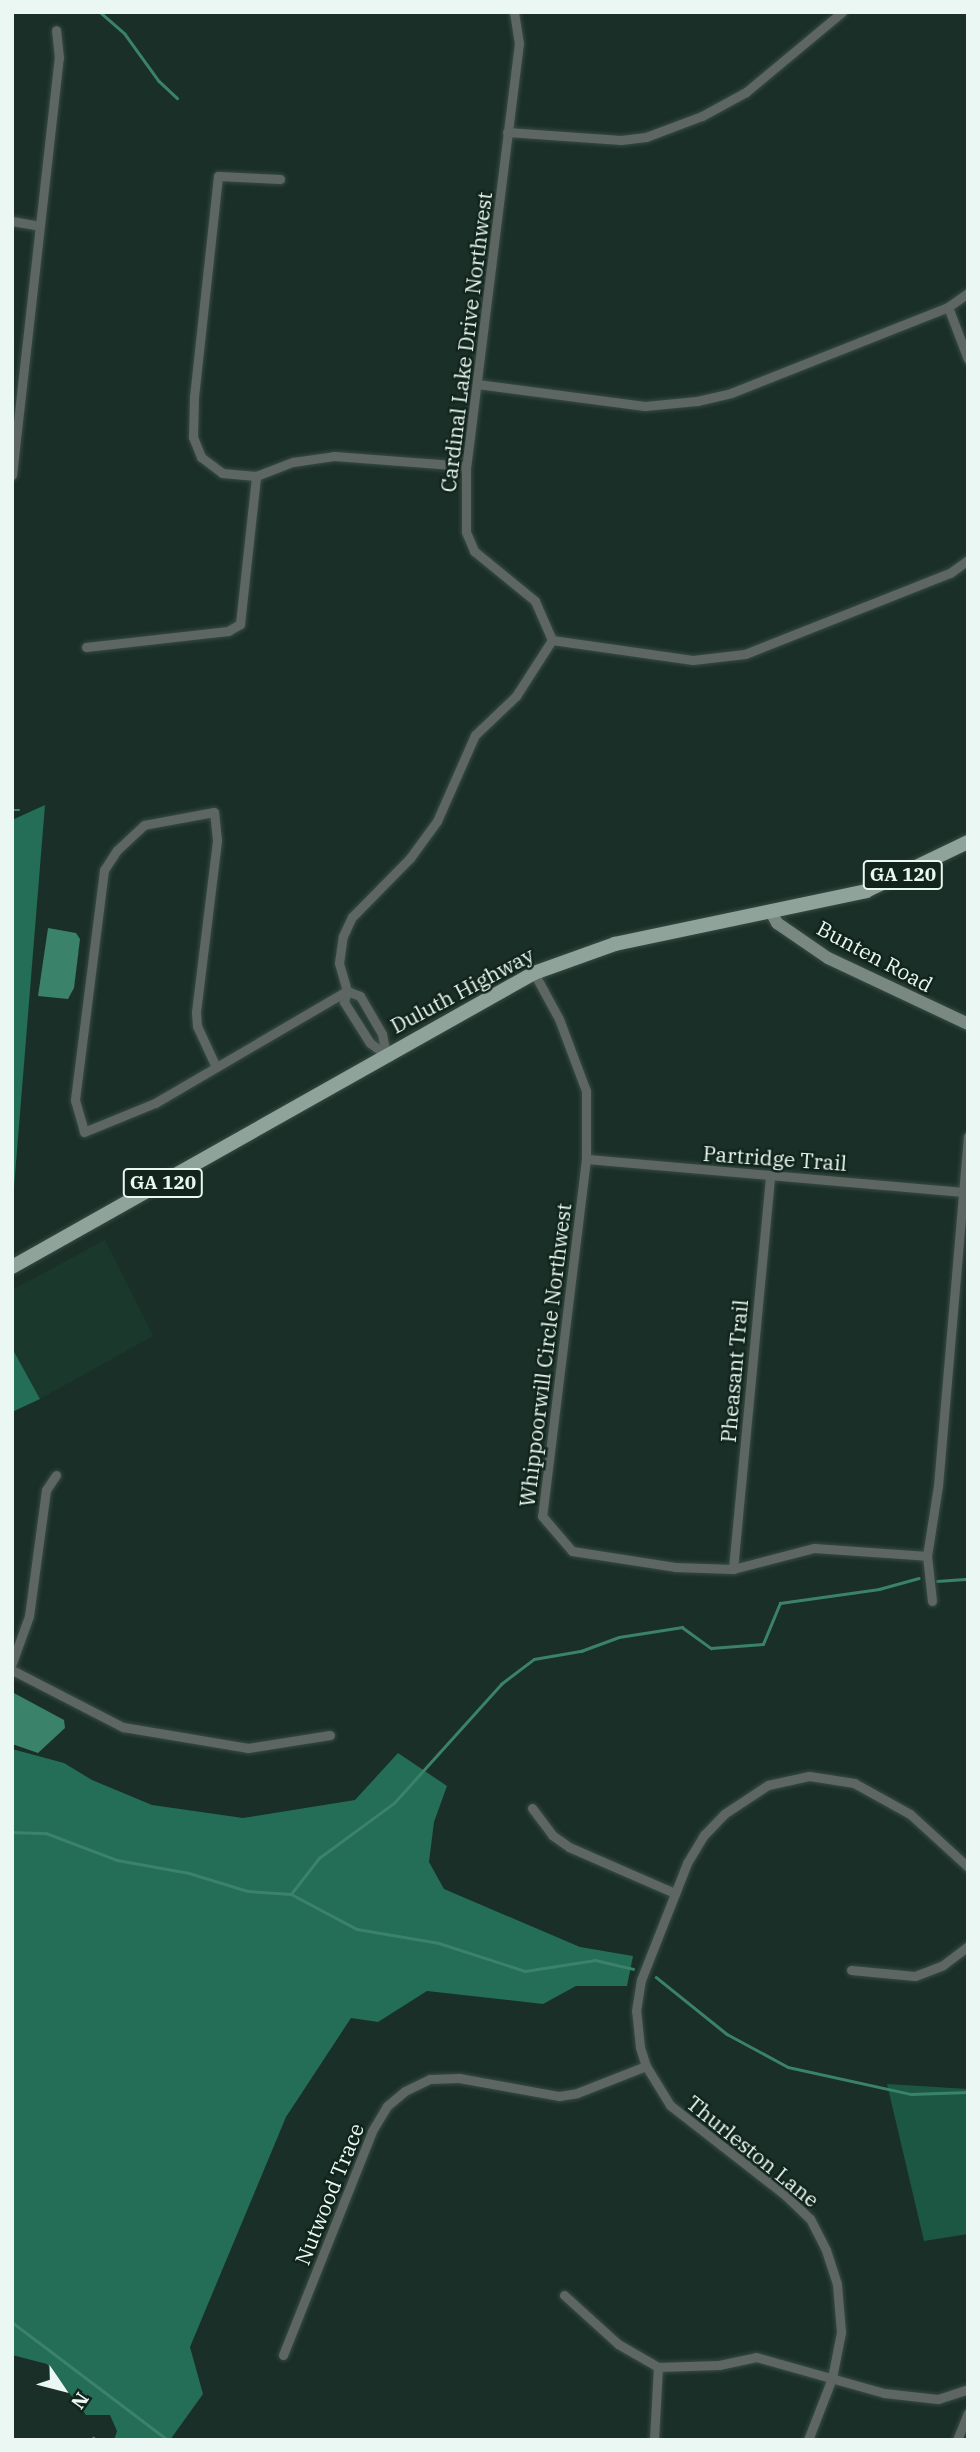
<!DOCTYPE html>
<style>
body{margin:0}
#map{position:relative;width:980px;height:2452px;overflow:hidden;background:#1a2f27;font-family:"IBM Plex Serif",serif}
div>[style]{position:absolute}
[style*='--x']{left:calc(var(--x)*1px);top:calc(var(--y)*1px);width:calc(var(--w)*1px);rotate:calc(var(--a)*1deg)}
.built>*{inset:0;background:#1b382d}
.green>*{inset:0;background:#1c5744}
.forest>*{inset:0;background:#246d56}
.water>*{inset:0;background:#3b826a}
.stream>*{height:2.5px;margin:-1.25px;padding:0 1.25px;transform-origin:1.25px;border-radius:1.25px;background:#3b826a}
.roads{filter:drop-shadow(0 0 2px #374b43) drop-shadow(0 0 2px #374b43)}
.street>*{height:9px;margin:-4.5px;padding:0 4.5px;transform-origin:4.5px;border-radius:4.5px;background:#5d6662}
.secondary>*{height:12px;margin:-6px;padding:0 6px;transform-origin:6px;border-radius:6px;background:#798982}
.primary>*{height:14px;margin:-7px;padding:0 7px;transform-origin:7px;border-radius:7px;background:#8fa39a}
span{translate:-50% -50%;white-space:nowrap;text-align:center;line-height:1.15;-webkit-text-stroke:5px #11251d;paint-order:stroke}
.shield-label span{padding:2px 5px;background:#11251d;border:2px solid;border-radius:5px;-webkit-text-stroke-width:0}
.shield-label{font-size:19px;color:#ebf7f2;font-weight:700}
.street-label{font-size:21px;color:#ebf7f2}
.frame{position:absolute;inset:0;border:14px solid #ebf7f2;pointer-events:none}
.north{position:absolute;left:28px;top:2354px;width:70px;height:70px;-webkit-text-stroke:5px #11251d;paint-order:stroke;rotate:125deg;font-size:19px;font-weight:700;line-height:28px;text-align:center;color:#ebf7f2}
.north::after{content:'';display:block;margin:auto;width:24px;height:32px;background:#ebf7f2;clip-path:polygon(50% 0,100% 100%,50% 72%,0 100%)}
</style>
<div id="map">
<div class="built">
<i style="clip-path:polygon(105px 1240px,153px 1336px,40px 1399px,12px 1348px,12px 1290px)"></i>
</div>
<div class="green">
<i style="clip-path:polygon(887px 2084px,968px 2089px,968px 2234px,924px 2241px)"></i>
</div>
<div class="forest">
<i style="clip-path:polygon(45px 805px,12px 1212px,12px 820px)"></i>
<i style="clip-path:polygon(12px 1348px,40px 1399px,12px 1412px)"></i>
<i style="clip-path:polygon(12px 1749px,64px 1763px,92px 1780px,152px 1805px,243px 1818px,355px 1800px,398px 1753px,447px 1786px,434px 1822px,429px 1862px,444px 1889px,580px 1947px,633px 1956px,627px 1986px,576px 1986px,543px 2004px,427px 1991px,378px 2022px,351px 2018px,286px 2117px,190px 2347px,203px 2394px,170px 2440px,114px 2440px,117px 2431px,110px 2415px,86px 2415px,47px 2364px,12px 2355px)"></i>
</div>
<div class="water">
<i style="clip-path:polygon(48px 928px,76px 933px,80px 939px,74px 988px,68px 999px,38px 996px)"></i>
<i style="clip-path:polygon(12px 1692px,64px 1720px,65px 1728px,38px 1753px,12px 1744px)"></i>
</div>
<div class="stream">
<i style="--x:100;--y:12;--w:33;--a:41"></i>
<i style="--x:125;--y:34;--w:58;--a:54.1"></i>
<i style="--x:159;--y:81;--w:25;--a:43"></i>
<i style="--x:12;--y:810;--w:7;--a:0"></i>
<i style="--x:937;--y:1581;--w:31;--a:-4"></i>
<i style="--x:12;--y:1832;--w:34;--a:2"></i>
<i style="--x:46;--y:1833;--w:76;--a:20.8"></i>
<i style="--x:117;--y:1860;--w:73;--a:10.2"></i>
<i style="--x:189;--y:1873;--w:62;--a:17"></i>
<i style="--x:248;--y:1891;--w:43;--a:4"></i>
<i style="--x:291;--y:1894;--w:75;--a:27.9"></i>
<i style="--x:357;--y:1929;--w:83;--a:9.7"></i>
<i style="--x:439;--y:1943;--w:90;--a:18"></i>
<i style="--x:525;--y:1971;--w:71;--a:-8.9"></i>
<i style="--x:595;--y:1960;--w:39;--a:13"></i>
<i style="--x:291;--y:1894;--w:46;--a:-52.1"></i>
<i style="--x:319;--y:1858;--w:93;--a:-36.3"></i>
<i style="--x:394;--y:1803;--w:160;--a:-48"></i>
<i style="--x:501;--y:1684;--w:41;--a:-37.1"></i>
<i style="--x:534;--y:1659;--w:48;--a:-9.7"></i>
<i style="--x:581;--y:1651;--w:40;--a:-20.2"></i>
<i style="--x:619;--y:1637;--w:64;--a:-9"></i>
<i style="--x:682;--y:1627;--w:36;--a:36"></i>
<i style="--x:711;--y:1648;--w:52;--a:-4.4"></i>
<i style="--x:763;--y:1644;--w:44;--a:-67.5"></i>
<i style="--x:780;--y:1603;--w:100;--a:-8"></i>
<i style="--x:879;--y:1589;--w:41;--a:-15.4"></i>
<i style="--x:656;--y:1977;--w:91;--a:38.8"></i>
<i style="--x:727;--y:2034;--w:69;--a:28.4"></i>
<i style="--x:788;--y:2067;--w:126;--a:12.4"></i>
<i style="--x:911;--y:2094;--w:57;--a:-2"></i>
<i style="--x:12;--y:2322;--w:196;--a:37.1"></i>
<i style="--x:91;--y:2440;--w:3;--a:-45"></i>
</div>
<div class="roads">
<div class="street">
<i style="--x:514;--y:12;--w:31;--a:81"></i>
<i style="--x:519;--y:43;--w:426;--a:97.1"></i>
<i style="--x:466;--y:466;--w:66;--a:90"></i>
<i style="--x:466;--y:532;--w:21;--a:67"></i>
<i style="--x:474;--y:551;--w:79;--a:39.3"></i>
<i style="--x:535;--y:601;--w:43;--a:66.4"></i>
<i style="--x:507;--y:132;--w:114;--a:4"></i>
<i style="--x:621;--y:140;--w:25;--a:-7"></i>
<i style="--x:646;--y:137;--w:60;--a:-20.6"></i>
<i style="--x:702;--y:116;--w:50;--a:-28.6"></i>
<i style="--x:746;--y:92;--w:125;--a:-39.8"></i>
<i style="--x:280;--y:179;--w:62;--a:-177.2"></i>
<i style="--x:218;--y:176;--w:222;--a:96.2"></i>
<i style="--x:194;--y:397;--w:40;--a:91.4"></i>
<i style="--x:193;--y:437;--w:22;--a:68"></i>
<i style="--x:201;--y:457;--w:26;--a:37"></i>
<i style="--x:222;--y:473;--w:34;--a:5"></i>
<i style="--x:256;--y:476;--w:40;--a:-21"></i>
<i style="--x:293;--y:462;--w:41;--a:-8.3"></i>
<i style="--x:334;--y:456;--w:132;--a:4.3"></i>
<i style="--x:12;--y:221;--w:28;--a:10"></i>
<i style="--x:948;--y:307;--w:56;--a:69"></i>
<i style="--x:477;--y:384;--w:169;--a:7.5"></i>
<i style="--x:645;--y:406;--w:52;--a:-5.5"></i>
<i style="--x:697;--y:401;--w:35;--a:-13"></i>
<i style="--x:731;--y:393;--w:233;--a:-21.6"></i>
<i style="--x:948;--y:307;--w:24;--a:-35"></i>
<i style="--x:12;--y:475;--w:420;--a:-83.6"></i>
<i style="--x:59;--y:58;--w:28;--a:-96"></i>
<i style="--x:552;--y:640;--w:142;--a:8.1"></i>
<i style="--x:693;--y:660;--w:52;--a:-6.6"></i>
<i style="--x:745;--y:654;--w:220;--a:-21.6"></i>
<i style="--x:950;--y:573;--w:22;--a:-36"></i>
<i style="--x:86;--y:647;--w:143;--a:-6.4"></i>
<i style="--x:228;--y:631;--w:14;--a:-30"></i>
<i style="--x:240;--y:624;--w:149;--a:-83.8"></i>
<i style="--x:534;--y:973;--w:52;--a:61.5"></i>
<i style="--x:559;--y:1019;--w:77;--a:69.4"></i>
<i style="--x:586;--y:1091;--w:68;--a:90"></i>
<i style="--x:586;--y:1159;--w:360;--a:97"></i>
<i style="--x:542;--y:1516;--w:46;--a:49.4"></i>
<i style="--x:572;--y:1551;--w:104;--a:8.8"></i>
<i style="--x:675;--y:1567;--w:58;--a:2"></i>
<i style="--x:733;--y:1569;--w:84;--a:-14.5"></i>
<i style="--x:814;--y:1548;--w:113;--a:4"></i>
<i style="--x:347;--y:991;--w:14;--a:21"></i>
<i style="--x:360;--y:996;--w:44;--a:59.9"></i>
<i style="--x:382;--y:1034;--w:21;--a:79"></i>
<i style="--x:386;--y:1055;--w:20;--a:-143"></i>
<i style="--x:370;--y:1043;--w:49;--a:-122.4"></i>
<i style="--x:344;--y:1002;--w:11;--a:-75"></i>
<i style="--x:347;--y:991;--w:29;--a:-106"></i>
<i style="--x:339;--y:963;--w:27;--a:-82"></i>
<i style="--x:343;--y:936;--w:21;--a:-65"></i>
<i style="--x:352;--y:917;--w:83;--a:-45.5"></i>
<i style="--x:410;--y:858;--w:46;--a:-53.9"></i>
<i style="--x:437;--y:821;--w:94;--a:-66.2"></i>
<i style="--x:475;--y:735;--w:57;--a:-43.6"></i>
<i style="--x:516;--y:696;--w:67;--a:-57.3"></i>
<i style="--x:216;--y:1067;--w:45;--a:-114.9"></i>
<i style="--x:197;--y:1026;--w:14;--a:-94"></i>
<i style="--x:196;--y:1012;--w:173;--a:-83"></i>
<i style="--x:217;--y:840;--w:28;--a:-96"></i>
<i style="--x:214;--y:812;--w:71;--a:169.5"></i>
<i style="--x:144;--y:825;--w:37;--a:137"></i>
<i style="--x:117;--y:850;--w:24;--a:123"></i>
<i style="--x:104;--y:870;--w:232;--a:97.2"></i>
<i style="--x:75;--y:1100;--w:33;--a:74"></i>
<i style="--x:84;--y:1132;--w:77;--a:-22.2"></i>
<i style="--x:155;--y:1103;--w:222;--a:-30.3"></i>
<i style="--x:586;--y:1159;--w:377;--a:5"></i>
<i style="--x:733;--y:1569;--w:394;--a:-84.6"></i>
<i style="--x:932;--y:1601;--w:45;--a:-96.3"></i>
<i style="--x:927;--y:1556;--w:71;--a:-81.1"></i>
<i style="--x:938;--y:1486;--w:351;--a:-85.1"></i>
<i style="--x:12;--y:1663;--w:50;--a:-70.1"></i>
<i style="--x:29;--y:1616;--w:127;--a:-82.3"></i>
<i style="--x:46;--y:1490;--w:18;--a:-56"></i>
<i style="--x:12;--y:1670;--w:125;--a:27.2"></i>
<i style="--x:123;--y:1727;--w:127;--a:9.5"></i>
<i style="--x:248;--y:1748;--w:83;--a:-9"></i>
<i style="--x:532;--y:1808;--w:34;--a:53"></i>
<i style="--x:552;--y:1835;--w:21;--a:35"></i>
<i style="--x:569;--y:1847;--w:116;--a:23.5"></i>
<i style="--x:851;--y:1970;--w:64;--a:5.4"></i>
<i style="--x:915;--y:1976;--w:30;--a:-21"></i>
<i style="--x:943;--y:1965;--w:31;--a:-37"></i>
<i style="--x:564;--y:2295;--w:73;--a:42.2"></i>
<i style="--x:618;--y:2344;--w:46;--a:29.9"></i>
<i style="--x:658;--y:2367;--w:61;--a:-1.9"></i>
<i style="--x:719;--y:2365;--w:38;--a:-12"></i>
<i style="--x:756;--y:2357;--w:133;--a:15.7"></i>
<i style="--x:884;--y:2393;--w:54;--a:6.3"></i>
<i style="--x:938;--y:2399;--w:32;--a:-18"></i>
<i style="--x:283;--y:2355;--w:241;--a:-68.3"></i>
<i style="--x:372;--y:2131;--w:29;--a:-59"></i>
<i style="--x:387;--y:2106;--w:23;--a:-40"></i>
<i style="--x:405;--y:2091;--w:28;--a:-26"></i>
<i style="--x:430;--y:2079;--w:29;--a:-2"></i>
<i style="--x:459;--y:2078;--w:102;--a:10.2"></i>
<i style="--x:559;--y:2096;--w:18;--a:-9"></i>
<i style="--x:577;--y:2093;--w:74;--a:-21.4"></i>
<i style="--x:654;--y:2440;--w:73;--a:-86.9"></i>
<i style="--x:808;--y:2440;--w:66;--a:-68.8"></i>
<i style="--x:832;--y:2378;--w:47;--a:-78.9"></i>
<i style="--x:841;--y:2332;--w:48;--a:-94.8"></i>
<i style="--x:837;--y:2284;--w:36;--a:-108"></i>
<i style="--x:826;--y:2250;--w:35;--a:-117"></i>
<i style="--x:810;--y:2219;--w:35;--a:-136"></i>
<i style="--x:785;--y:2195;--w:146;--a:-142"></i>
<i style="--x:670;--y:2105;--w:46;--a:-121.6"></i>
<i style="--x:646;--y:2066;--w:20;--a:-108"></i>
<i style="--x:640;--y:2047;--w:36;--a:-96"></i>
<i style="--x:636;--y:2011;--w:31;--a:-81"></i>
<i style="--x:641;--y:1980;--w:126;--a:-68.5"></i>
<i style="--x:687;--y:1863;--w:33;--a:-59"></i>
<i style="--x:704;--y:1835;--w:29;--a:-46"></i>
<i style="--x:724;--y:1814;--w:53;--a:-33.4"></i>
<i style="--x:768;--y:1785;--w:42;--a:-12.4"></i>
<i style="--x:809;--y:1776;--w:46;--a:8.8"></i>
<i style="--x:854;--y:1783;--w:64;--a:29"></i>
<i style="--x:910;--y:1814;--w:79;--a:42.4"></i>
<i style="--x:957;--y:2440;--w:29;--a:-68"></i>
</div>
<div class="secondary">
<i style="--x:771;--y:912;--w:13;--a:61"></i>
<i style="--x:777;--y:923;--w:62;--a:34.5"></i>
<i style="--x:828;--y:958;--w:155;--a:25.2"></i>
</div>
<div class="primary">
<i style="--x:12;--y:1267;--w:599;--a:-29.39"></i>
<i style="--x:534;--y:973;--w:86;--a:-19.7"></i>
<i style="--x:615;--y:944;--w:257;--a:-11.9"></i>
<i style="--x:866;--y:891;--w:113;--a:-25.7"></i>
</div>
</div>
<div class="shield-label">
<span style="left:903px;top:875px">GA 120</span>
<span style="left:163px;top:1183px">GA 120</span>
</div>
<div class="street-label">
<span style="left:466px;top:342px;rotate:-83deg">Cardinal Lake Drive Northwest</span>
<span style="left:875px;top:956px;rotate:28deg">Bunten Road</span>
<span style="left:462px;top:990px;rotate:-28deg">Duluth Highway</span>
<span style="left:775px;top:1158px;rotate:4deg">Partridge Trail</span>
<span style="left:545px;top:1355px;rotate:-83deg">Whippoorwill Circle Northwest</span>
<span style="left:734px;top:1371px;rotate:-85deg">Pheasant Trail</span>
<span style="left:753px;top:2151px;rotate:39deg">Thurleston Lane</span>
<span style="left:329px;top:2194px;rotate:-68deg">Nutwood Trace</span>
</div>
<div class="frame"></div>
<div class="north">N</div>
</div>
